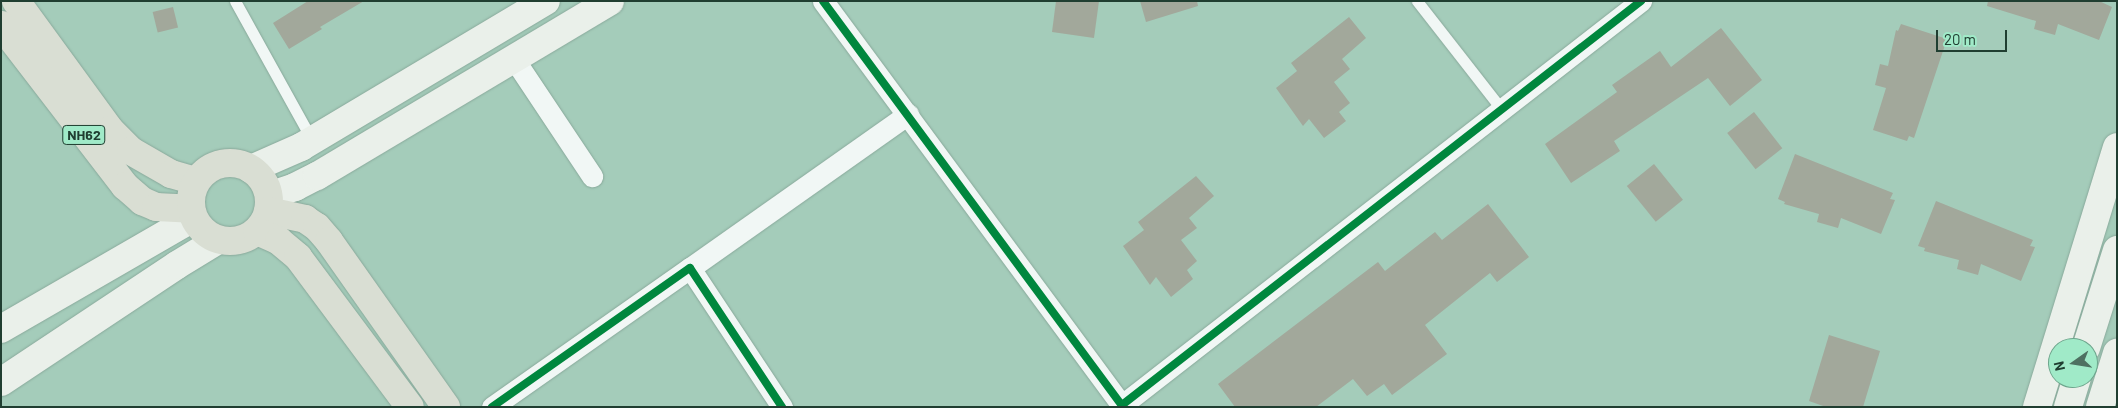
<!DOCTYPE html>
<style>
body{margin:0}
#map{position:relative;width:2118px;height:408px;overflow:hidden;background:#a4ccba;font-family:Barlow,sans-serif}
div>[style]{position:absolute}
[style*='--x']{left:calc(var(--x)*1px);top:calc(var(--y)*1px);width:calc(var(--w)*1px);rotate:calc(var(--a)*1deg)}
.building>*{inset:0;background:#a2a89b;transform-origin:0 0}
.roads{filter:drop-shadow(0 0 1px #89a99b) drop-shadow(0 0 1px #89a99b)}
.lane>*{height:11px;margin:-5.5px;padding:0 5.5px;transform-origin:5.5px;border-radius:5.5px;background:#f1f7f5}
.street>*{height:21px;margin:-10.5px;padding:0 10.5px;transform-origin:10.5px;border-radius:10.5px;background:#f1f7f5}
.secondary>*{height:28px;margin:-14px;padding:0 14px;transform-origin:14px;border-radius:14px;background:#eaf0ea}
.highway>*{height:28px;margin:-14px;padding:0 14px;transform-origin:14px;border-radius:14px;background:#d9ded3}
.highway>.ring{margin:-14px;padding:0;box-sizing:content-box;background:none;border:28px solid #d9ded3;border-radius:50%}
.cycleway>*{height:8px;margin:-4px;padding:0 4px;transform-origin:4px;border-radius:4px;background:#00873e}
span{translate:-50% -50%;white-space:nowrap;text-align:center;line-height:1.15;-webkit-text-stroke:4px #a0eac8;paint-order:stroke}
.shield-label span{padding:1px 4px;background:#a0eac8;border:1px solid;border-radius:4px;-webkit-text-stroke-width:0}
.shield-label{font-size:14px;color:#203e31;font-weight:700}
.frame{position:absolute;inset:0;border:2px solid #203e31;pointer-events:none}
.north{position:absolute;left:2048px;top:338px;width:50px;height:50px;box-sizing:border-box;background:#a0eac8;border:1px solid #6da58c;border-radius:50%;rotate:257deg;font-size:14px;font-weight:700;line-height:20px;text-align:center;color:#203e31}
.north::after{content:'';display:block;margin:auto;width:18px;height:22px;background:#4e7061;clip-path:polygon(50% 0,100% 100%,50% 72%,0 100%)}
.scale{position:absolute;left:1936px;top:30px;width:71px;height:22px;box-sizing:border-box;border:2px solid #203e31;border-top:0;padding-left:6px;font-size:15px;line-height:18px;white-space:nowrap;color:#203e31;-webkit-text-stroke:4px #a0eac8;paint-order:stroke}
</style>
<div id="map">
<div class="building">
<i style="clip-path:polygon(308px 1px,364px 1px,320px 27px,322px 29px,289px 49px,273px 23px)"></i>
<i style="clip-path:polygon(1056px 1px,1099px 1px,1094px 38px,1052px 32px)"></i>
<i style="clip-path:polygon(1140px 1px,1197px 1px,1198px 6px,1146px 22px)"></i>
<i style="clip-path:polygon(1988px 1px,2099px 1px,2112px 7px,2099px 40px,2058px 24px,2055px 35px,2034px 29px,2036px 21px,1987px 6px)"></i>
<i style="left:173px;top:7px;width:21px;height:21px;rotate:76deg"></i>
<i style="clip-path:polygon(1349px 17px,1366px 38px,1342px 59px,1350px 69px,1334px 82px,1350px 103px,1339px 112px,1346px 121px,1324px 138px,1309px 119px,1303px 126px,1276px 88px,1297px 71px,1291px 63px)"></i>
<i style="clip-path:polygon(1901px 24px,1947px 39px,1914px 138px,1909px 136px,1907px 141px,1873px 130px,1886px 88px,1875px 85px,1880px 64px,1888px 66px,1896px 30px,1898px 31px)"></i>
<i style="clip-path:polygon(1721px 28px,1762px 80px,1730px 106px,1708px 78px,1614px 141px,1620px 151px,1571px 183px,1545px 144px,1617px 92px,1612px 85px,1660px 51px,1671px 67px)"></i>
<i style="left:1754px;top:112px;width:46px;height:34px;rotate:52deg"></i>
<i style="clip-path:polygon(1795px 154px,1893px 193px,1890px 199px,1895px 200px,1881px 234px,1841px 218px,1838px 228px,1817px 222px,1819px 214px,1784px 204px,1785px 202px,1778px 199px)"></i>
<i style="left:1654px;top:164px;width:46px;height:35px;rotate:51deg"></i>
<i style="clip-path:polygon(1196px 176px,1214px 196px,1189px 218px,1197px 228px,1181px 240px,1197px 261px,1187px 270px,1193px 279px,1171px 297px,1156px 277px,1150px 285px,1123px 246px,1144px 230px,1138px 222px)"></i>
<i style="clip-path:polygon(1936px 201px,2033px 240px,2030px 246px,2035px 247px,2021px 281px,1981px 264px,1978px 275px,1957px 269px,1959px 260px,1924px 251px,1925px 248px,1918px 246px)"></i>
<i style="clip-path:polygon(1488px 204px,1529px 257px,1497px 282px,1490px 273px,1425px 325px,1447px 354px,1392px 395px,1384px 384px,1367px 396px,1353px 379px,1316px 407px,1235px 407px,1218px 384px,1378px 262px,1385px 271px,1435px 232px,1442px 240px)"></i>
<i style="clip-path:polygon(1829px 335px,1880px 351px,1863px 407px,1826px 407px,1809px 401px)"></i>
</div>
<div class="roads">
<div class="lane">
<i style="--x:235;--y:1;--w:159;--a:61"></i>
<i style="--x:1417;--y:1;--w:140;--a:52"></i>
</div>
<div class="street">
<i style="--x:823;--y:1;--w:505;--a:53.54"></i>
<i style="--x:514;--y:59;--w:141;--a:56.3"></i>
<i style="--x:690;--y:268;--w:267;--a:-35.2"></i>
<i style="--x:1122;--y:405;--w:658;--a:-37.9"></i>
<i style="--x:492;--y:407;--w:242;--a:-35.1"></i>
<i style="--x:690;--y:268;--w:167;--a:56.5"></i>
</div>
<div class="secondary">
<i style="--x:251;--y:169;--w:55;--a:-23.7"></i>
<i style="--x:301;--y:147;--w:285;--a:-30.8"></i>
<i style="--x:269;--y:196;--w:28;--a:-19"></i>
<i style="--x:295;--y:187;--w:25;--a:-27"></i>
<i style="--x:317;--y:176;--w:341;--a:-30.8"></i>
<i style="--x:1;--y:329;--w:222;--a:-30"></i>
<i style="--x:2086;--y:348;--w:103;--a:-72.4"></i>
<i style="--x:1;--y:382;--w:211;--a:-33.6"></i>
<i style="--x:177;--y:265;--w:48;--a:-31.4"></i>
<i style="--x:2037;--y:407;--w:272;--a:-72.9"></i>
<i style="--x:2068;--y:407;--w:30;--a:-73"></i>
<i style="--x:2100;--y:407;--w:57;--a:-72.5"></i>
</div>
<div class="highway">
<i style="--x:16;--y:1;--w:160;--a:53.9"></i>
<i style="--x:110;--y:130;--w:30;--a:45"></i>
<i style="--x:131;--y:151;--w:46;--a:29.9"></i>
<i style="--x:171;--y:174;--w:26;--a:16"></i>
<i style="--x:1;--y:25;--w:203;--a:52.4"></i>
<i style="--x:125;--y:186;--w:23;--a:41"></i>
<i style="--x:142;--y:201;--w:15;--a:23"></i>
<i style="--x:156;--y:207;--w:35;--a:3"></i>
<i class="ring" style="left:191px;top:163px;width:50px;height:50px"></i>
<i style="--x:268;--y:211;--w:38;--a:12"></i>
<i style="--x:305;--y:219;--w:14;--a:34"></i>
<i style="--x:317;--y:227;--w:18;--a:49"></i>
<i style="--x:329;--y:241;--w:203;--a:54.8"></i>
<i style="--x:257;--y:231;--w:24;--a:24"></i>
<i style="--x:279;--y:241;--w:25;--a:40"></i>
<i style="--x:298;--y:257;--w:187;--a:53.3"></i>
</div>
</div>
<div class="cycleway">
<i style="--x:823;--y:1;--w:505;--a:53.54"></i>
<i style="--x:1122;--y:405;--w:658;--a:-37.9"></i>
<i style="--x:492;--y:407;--w:242;--a:-35.1"></i>
<i style="--x:690;--y:268;--w:167;--a:56.5"></i>
</div>
<div class="shield-label">
<span style="left:84px;top:135px">NH62</span>
</div>
<div class="frame"></div>
<div class="north">N</div>
<div class="scale">20 m</div>
</div>
